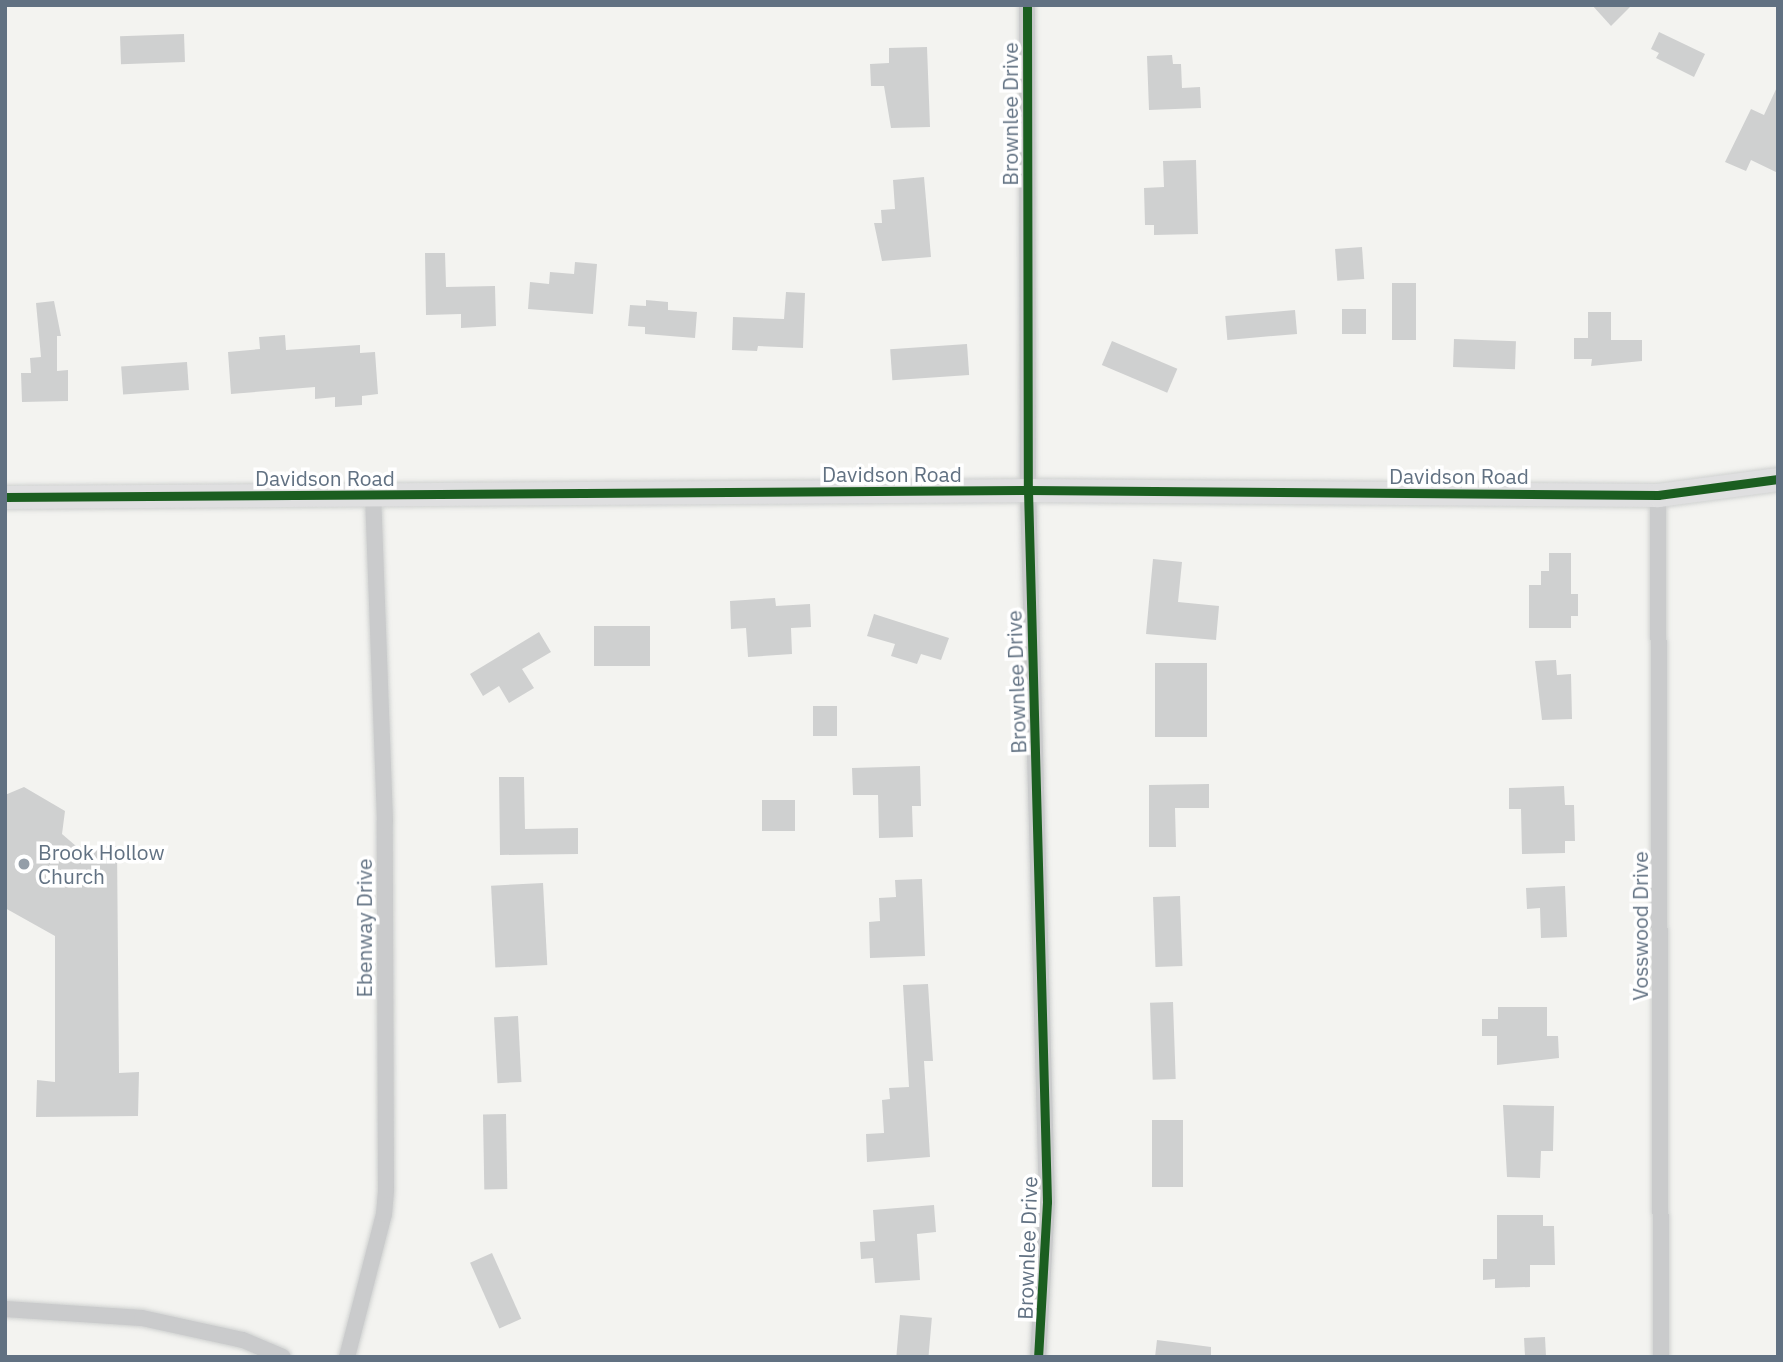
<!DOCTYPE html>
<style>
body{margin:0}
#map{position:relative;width:1783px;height:1362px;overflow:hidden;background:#f3f3f0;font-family:"IBM Plex Sans",sans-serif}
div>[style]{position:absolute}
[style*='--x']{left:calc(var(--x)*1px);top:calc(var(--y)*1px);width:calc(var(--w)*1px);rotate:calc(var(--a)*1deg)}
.building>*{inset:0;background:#cfd0d0;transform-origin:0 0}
.roads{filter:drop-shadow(0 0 2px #cfd1d0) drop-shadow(0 0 2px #cfd1d0)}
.street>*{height:16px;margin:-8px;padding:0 8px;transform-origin:8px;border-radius:8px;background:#cacbcc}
.secondary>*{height:23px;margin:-11.5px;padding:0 11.5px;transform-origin:11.5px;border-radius:11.5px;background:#dfdfe0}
.cycleway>*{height:9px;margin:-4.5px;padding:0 4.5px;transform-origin:4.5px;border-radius:4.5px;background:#1b5e20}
.dots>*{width:19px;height:19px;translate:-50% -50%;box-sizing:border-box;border:4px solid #fff;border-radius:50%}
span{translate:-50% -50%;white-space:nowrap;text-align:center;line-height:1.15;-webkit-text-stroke:7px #fff;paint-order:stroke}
.street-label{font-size:21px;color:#617182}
.poi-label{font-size:21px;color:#617182}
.left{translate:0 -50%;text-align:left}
.frame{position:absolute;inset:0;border:7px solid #617182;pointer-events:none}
</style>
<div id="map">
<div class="building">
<i style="clip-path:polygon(1592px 5px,1632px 5px,1611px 26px)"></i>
<i style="clip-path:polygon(1659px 32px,1705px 54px,1694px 77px,1656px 58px,1659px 53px,1651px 49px)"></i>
<i style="left:184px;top:34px;width:28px;height:64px;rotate:88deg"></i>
<i style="clip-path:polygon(927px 47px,930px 127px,891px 128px,884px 86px,871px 86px,870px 64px,889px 63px,889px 48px)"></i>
<i style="clip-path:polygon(1172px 55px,1173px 64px,1181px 64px,1182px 88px,1200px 87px,1201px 108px,1149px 110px,1147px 56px)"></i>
<i style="clip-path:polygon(1778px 85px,1778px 173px,1751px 160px,1746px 171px,1725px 162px,1751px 109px,1764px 115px)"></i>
<i style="clip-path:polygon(1196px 160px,1198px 234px,1154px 235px,1154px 225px,1145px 225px,1144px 188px,1164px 187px,1163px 161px)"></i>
<i style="clip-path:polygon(924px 177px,931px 257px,882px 261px,874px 223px,882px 223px,881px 210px,895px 209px,893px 180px)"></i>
<i style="left:1362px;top:247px;width:32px;height:27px;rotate:86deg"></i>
<i style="clip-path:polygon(425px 253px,445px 253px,446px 287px,495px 286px,496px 326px,461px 328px,461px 314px,426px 315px)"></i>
<i style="clip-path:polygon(575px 262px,597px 264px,593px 314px,528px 309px,530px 282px,549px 284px,550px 272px,574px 274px)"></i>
<i style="left:1392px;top:283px;width:24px;height:57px"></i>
<i style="clip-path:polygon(786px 292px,805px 293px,803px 348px,758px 346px,757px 351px,732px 350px,733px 317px,784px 319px)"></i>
<i style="clip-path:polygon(646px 300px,668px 302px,668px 310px,697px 312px,695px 338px,645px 334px,645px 327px,628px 326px,630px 305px,646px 306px)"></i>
<i style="clip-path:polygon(54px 301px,61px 336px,57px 336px,57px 371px,68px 370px,68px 401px,22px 402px,21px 373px,31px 373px,30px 358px,41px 357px,36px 303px)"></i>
<i style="left:1342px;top:309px;width:24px;height:25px"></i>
<i style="left:1295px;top:310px;width:24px;height:70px;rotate:85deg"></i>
<i style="clip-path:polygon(1588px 312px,1611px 312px,1611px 340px,1642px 340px,1642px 361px,1591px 366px,1592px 359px,1574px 359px,1574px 338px,1588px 338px)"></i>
<i style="clip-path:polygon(285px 335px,286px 350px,360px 345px,360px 353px,375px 352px,378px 394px,362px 396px,362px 405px,335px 407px,335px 397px,315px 399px,315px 387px,231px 394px,228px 352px,260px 349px,259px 337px)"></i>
<i style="left:1454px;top:339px;width:62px;height:28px;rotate:2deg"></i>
<i style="left:1112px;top:341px;width:71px;height:26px;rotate:23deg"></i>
<i style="left:967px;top:344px;width:31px;height:77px;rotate:86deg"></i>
<i style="left:187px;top:362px;width:28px;height:66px;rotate:86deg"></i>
<i style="clip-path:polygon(1549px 553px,1571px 553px,1571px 594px,1578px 594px,1578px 616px,1571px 616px,1571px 628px,1529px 628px,1529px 585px,1541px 585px,1541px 571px,1549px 571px)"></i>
<i style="clip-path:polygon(1153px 559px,1182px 562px,1178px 602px,1219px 606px,1216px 640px,1146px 634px)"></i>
<i style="clip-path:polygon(775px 598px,776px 606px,810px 604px,811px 627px,791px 628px,792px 654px,748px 657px,746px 628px,731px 629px,730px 601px)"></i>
<i style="clip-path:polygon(874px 614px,949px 638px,941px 660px,921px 654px,917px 664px,891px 656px,895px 644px,867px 636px)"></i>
<i style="left:594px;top:626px;width:56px;height:40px"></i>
<i style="clip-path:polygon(539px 632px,551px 652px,522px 669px,534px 688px,509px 703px,499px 686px,483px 696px,470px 674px)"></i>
<i style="clip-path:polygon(1556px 660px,1557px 675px,1571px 674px,1572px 719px,1542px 720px,1535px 661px)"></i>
<i style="left:1207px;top:663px;width:74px;height:52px;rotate:90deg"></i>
<i style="left:813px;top:706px;width:24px;height:30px"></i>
<i style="clip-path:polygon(920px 766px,921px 806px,912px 806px,913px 837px,879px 838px,878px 795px,853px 795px,852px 768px)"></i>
<i style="clip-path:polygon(499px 777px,524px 777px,525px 829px,578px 828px,578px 854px,500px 855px)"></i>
<i style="clip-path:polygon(1209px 784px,1209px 808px,1175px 808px,1176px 847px,1149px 847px,1149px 785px)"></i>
<i style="clip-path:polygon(1564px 786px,1565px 805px,1574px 805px,1575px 841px,1565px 841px,1565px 853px,1522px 854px,1521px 809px,1509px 809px,1509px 788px)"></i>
<i style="clip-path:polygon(24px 787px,65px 811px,62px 834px,76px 846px,117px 846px,119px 1073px,139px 1072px,138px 1116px,36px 1117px,37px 1080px,55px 1082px,55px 936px,5px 908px,5px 795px)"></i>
<i style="left:762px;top:800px;width:33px;height:31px"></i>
<i style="clip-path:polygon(922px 879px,925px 956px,870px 958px,869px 922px,880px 921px,879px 898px,896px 897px,895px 880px)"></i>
<i style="left:543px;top:883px;width:82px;height:52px;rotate:87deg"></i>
<i style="clip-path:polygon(1565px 886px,1567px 937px,1541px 938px,1540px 908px,1527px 909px,1526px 888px)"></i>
<i style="left:1180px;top:896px;width:70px;height:27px;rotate:88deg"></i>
<i style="clip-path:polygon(928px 984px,933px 1061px,924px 1061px,930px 1157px,867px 1162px,866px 1134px,884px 1133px,882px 1100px,890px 1099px,889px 1088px,909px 1087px,903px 985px)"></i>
<i style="left:1173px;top:1002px;width:77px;height:23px;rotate:88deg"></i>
<i style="clip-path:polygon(1498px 1007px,1547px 1007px,1547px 1036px,1558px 1036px,1559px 1058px,1497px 1065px,1497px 1036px,1482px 1036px,1482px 1019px,1498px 1019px)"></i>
<i style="left:518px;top:1016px;width:66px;height:24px;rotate:87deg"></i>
<i style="clip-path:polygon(1503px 1105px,1554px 1106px,1553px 1151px,1541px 1151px,1540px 1178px,1507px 1177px)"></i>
<i style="left:506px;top:1114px;width:75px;height:23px;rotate:89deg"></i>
<i style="left:1152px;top:1120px;width:31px;height:67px"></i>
<i style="clip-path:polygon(934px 1205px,936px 1232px,917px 1234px,920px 1280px,875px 1283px,873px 1258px,861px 1259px,860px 1242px,875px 1241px,873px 1210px)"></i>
<i style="clip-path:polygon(1497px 1215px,1543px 1215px,1543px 1226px,1554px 1226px,1555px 1265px,1530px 1265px,1530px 1287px,1495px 1288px,1495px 1279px,1483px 1280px,1483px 1259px,1497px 1259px)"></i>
<i style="left:492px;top:1253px;width:72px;height:24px;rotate:66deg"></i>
<i style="left:900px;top:1315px;width:32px;height:42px;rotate:5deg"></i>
<i style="left:1545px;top:1337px;width:20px;height:21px;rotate:87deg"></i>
<i style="clip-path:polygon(1157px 1340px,1211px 1347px,1211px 1357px,1155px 1357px)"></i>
</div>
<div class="roads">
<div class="street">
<i style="--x:1027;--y:5;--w:485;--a:89.9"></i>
<i style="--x:1028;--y:490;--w:712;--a:88.47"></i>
<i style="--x:1047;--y:1202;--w:155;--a:93.3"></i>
<i style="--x:1658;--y:495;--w:862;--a:89.8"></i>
<i style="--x:5;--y:1309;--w:137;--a:3.8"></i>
<i style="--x:142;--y:1318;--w:103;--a:12.3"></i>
<i style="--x:243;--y:1340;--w:43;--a:23"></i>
<i style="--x:347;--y:1357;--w:148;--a:-75.5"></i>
<i style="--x:384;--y:1214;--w:24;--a:-85"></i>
<i style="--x:386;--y:1190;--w:369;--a:-90.2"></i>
<i style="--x:385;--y:821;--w:325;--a:-92.1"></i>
</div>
<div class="secondary">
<i style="--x:5;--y:497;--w:1023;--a:-0.39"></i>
<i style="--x:1028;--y:490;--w:630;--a:0.45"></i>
<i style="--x:1658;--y:495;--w:121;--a:-7.6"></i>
</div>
</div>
<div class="cycleway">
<i style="--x:1027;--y:5;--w:485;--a:89.9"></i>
<i style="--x:1028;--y:490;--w:712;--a:88.47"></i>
<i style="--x:1047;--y:1202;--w:155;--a:93.3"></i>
<i style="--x:5;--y:497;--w:1023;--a:-0.39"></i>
<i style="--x:1028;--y:490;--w:630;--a:0.45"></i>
<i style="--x:1658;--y:495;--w:121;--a:-7.6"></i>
</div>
<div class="dots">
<i style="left:24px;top:864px;background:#949ea8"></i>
</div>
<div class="street-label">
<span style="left:1010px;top:114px;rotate:-90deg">Brownlee Drive</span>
<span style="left:892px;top:474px">Davidson Road</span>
<span style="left:1459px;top:476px">Davidson Road</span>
<span style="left:325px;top:478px">Davidson Road</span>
<span style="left:1016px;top:682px;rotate:-92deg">Brownlee Drive</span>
<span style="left:1640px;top:926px;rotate:-90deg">Vosswood Drive</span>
<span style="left:364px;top:928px;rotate:-90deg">Ebenway Drive</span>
<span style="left:1027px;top:1248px;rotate:-88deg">Brownlee Drive</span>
</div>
<div class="poi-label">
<span class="left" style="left:38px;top:864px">Brook Hollow<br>Church</span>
</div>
<div class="frame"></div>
</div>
